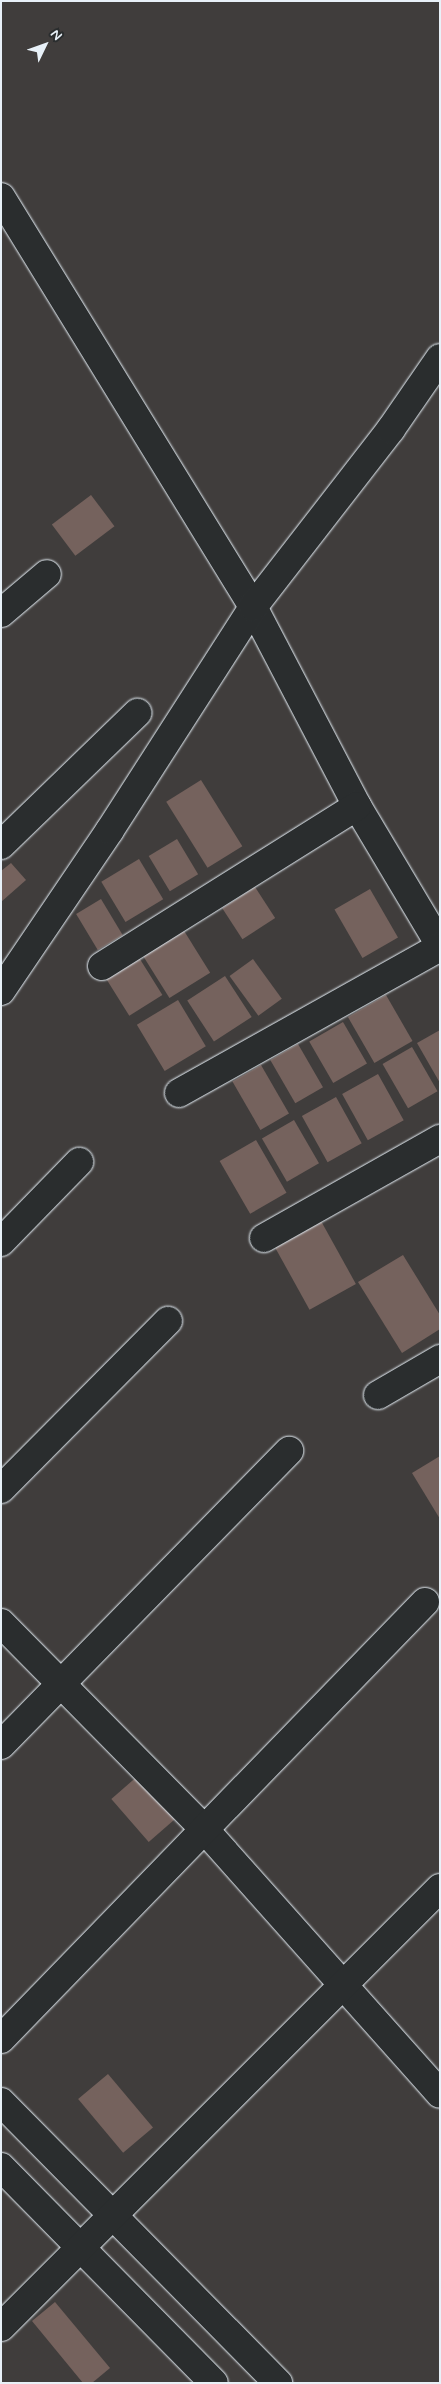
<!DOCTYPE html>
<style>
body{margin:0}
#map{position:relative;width:441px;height:2384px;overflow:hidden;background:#403d3c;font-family:Mynerve,sans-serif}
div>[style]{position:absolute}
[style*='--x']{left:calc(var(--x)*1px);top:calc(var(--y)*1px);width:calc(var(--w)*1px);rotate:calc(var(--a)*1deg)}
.building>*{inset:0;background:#75625d;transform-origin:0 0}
.roads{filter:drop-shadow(0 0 1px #e8f1f8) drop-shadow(0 0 1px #e8f1f8)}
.minor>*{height:28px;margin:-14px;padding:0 14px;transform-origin:14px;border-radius:14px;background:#2a2d2e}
span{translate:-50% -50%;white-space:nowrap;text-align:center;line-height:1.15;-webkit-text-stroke:4px #2a2d2e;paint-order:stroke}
.frame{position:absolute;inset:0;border:2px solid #e8f1f8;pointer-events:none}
.north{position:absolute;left:20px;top:20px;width:50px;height:50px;-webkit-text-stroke:4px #2a2d2e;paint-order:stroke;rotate:48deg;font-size:14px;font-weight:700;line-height:20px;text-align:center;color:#e8f1f8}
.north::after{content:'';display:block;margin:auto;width:18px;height:22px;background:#e8f1f8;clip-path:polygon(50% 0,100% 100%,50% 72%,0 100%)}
</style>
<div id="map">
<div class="building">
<i style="left:91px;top:495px;width:39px;height:49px;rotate:53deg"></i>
<i style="left:201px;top:780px;width:78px;height:41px;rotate:58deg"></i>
<i style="left:177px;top:839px;width:41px;height:33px;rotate:59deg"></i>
<i style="left:139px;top:859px;width:47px;height:44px;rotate:59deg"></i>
<i style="clip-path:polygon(11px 863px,26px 880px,1px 902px,1px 871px)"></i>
<i style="left:255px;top:887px;width:37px;height:39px;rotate:57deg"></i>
<i style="left:370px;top:889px;width:56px;height:41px;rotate:60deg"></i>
<i style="left:101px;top:899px;width:42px;height:29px;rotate:59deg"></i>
<i style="left:181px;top:926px;width:55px;height:48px;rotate:58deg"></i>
<i style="left:138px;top:956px;width:46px;height:39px;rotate:58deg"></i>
<i style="left:253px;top:959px;width:49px;height:29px;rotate:54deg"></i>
<i style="left:225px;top:976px;width:49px;height:45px;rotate:57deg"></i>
<i style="left:386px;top:995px;width:53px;height:44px;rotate:60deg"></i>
<i style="left:178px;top:1000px;width:54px;height:48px;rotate:59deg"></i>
<i style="left:343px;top:1022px;width:48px;height:39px;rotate:60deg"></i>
<i style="clip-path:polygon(440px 1030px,440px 1083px,417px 1043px)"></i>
<i style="left:298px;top:1044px;width:50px;height:32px;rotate:60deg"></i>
<i style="left:412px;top:1047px;width:51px;height:34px;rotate:60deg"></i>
<i style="left:261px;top:1065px;width:56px;height:33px;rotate:60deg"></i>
<i style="left:378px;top:1074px;width:53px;height:41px;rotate:61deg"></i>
<i style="left:336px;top:1097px;width:53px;height:39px;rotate:61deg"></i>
<i style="left:294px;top:1120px;width:50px;height:37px;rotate:60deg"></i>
<i style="left:256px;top:1140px;width:61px;height:42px;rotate:60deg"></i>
<i style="left:321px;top:1221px;width:72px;height:53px;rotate:61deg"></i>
<i style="clip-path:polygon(403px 1255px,440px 1315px,440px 1329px,402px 1353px,358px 1282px)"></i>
<i style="clip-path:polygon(440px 1456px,440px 1519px,412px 1473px)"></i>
<i style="left:140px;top:1774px;width:57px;height:38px;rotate:49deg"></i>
<i style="left:108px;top:2074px;width:70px;height:39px;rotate:50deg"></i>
<i style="clip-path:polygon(55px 2302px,110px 2368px,92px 2383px,83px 2383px,32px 2321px)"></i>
</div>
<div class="roads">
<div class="minor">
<i style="--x:1;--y:197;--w:481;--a:58.4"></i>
<i style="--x:253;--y:607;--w:225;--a:62.4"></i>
<i style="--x:357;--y:806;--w:162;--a:59.2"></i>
<i style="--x:1;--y:613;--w:60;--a:-40.3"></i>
<i style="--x:1;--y:845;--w:190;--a:-44.1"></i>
<i style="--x:102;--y:966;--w:301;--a:-32.1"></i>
<i style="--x:1;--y:991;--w:194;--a:-55.9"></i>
<i style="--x:110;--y:830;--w:265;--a:-57.3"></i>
<i style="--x:253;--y:607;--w:225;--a:-52.2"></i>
<i style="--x:391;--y:429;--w:86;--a:-55.4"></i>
<i style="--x:179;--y:1093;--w:299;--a:-29.2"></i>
<i style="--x:264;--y:1238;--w:202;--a:-29.4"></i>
<i style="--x:1;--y:1242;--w:112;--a:-45.7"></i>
<i style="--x:378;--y:1395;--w:72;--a:-30.1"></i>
<i style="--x:1;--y:1489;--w:237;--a:-45.2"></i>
<i style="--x:1;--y:1623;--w:291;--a:45.4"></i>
<i style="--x:205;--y:1830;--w:353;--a:48.3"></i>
<i style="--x:1;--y:1745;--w:412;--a:-45.6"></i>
<i style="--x:1;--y:2039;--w:609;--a:-45.87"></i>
<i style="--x:1;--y:2102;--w:395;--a:45.4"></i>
<i style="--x:1;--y:2167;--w:303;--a:45.4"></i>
<i style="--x:1;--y:2327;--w:621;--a:-45"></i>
</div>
</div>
<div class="frame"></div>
<div class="north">N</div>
</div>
